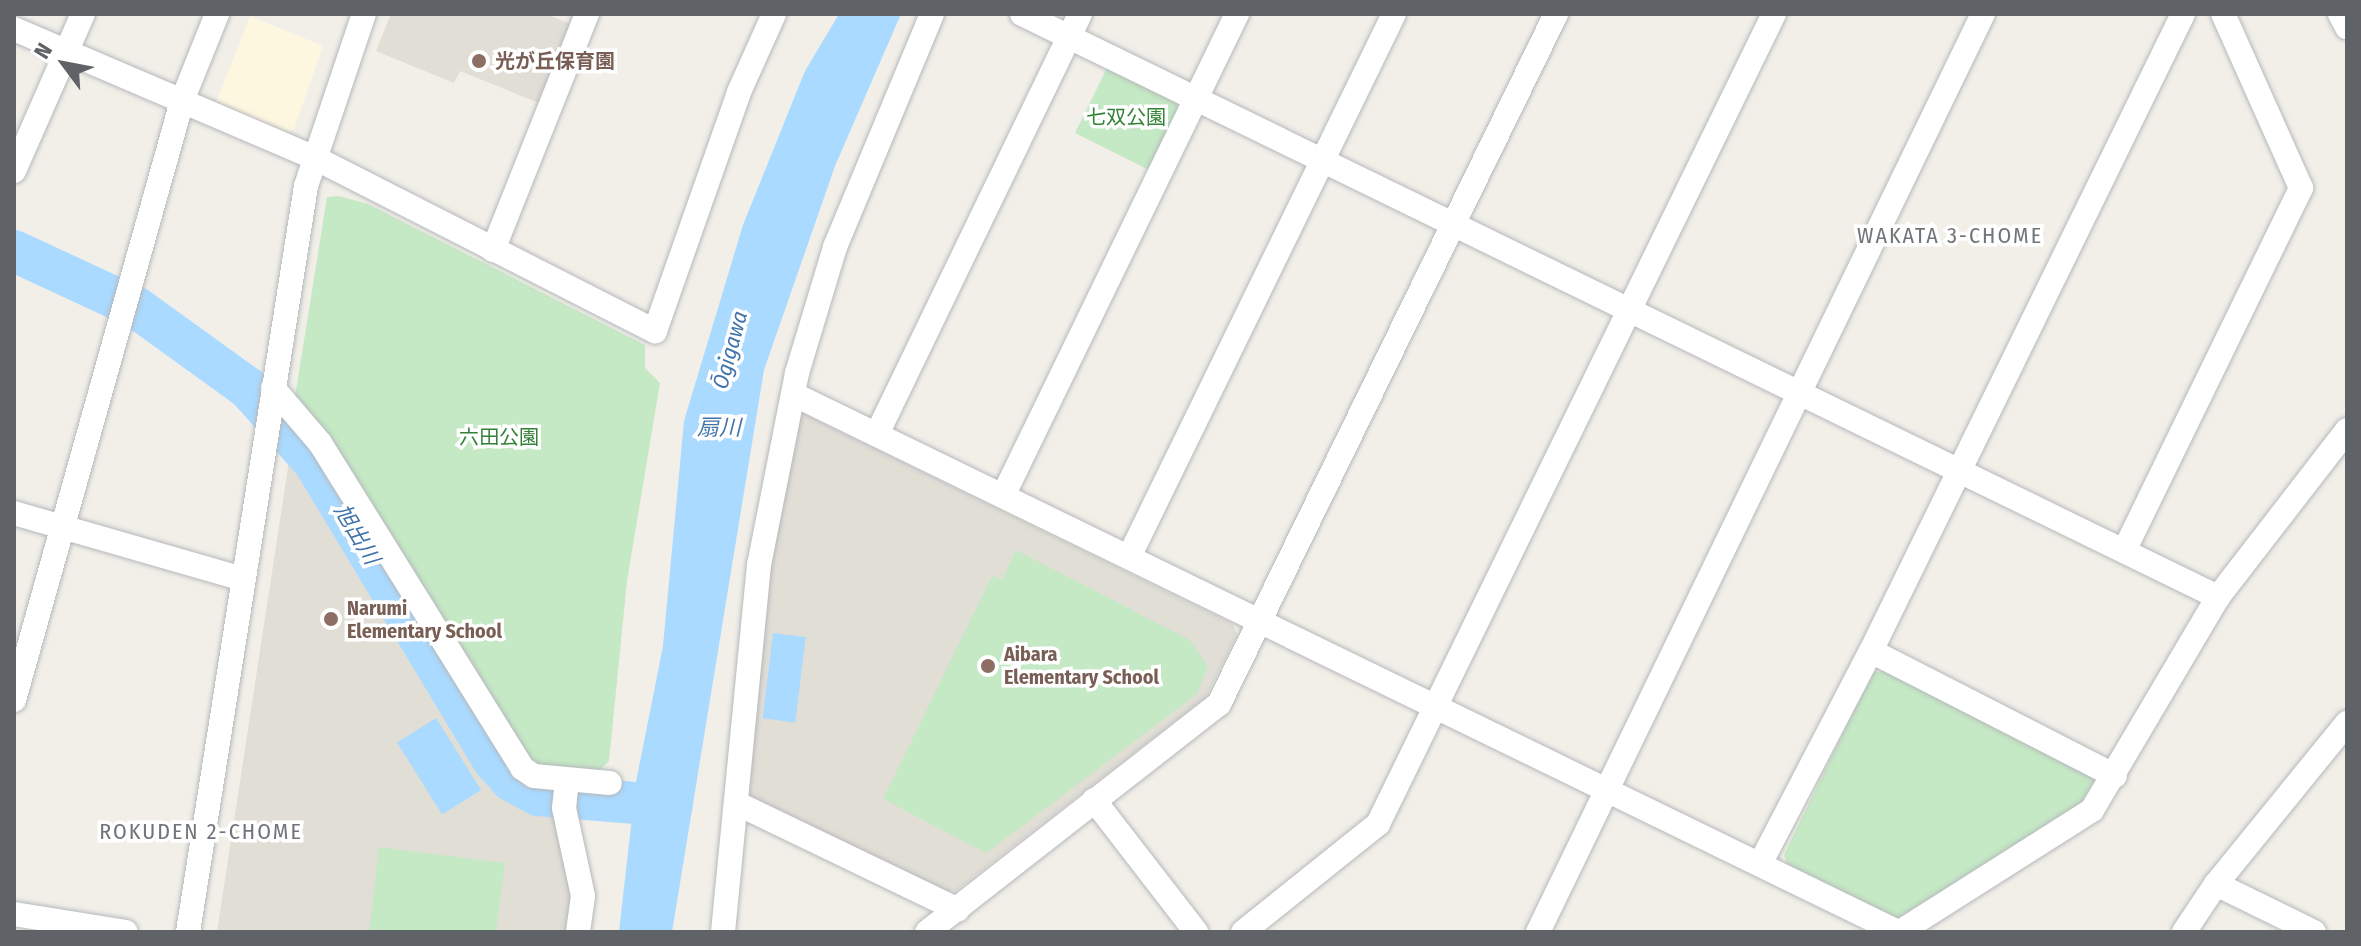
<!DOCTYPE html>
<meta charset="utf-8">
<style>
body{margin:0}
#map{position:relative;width:2361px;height:946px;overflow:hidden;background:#f1efe8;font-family:"Fira Sans Condensed","Noto Sans JP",sans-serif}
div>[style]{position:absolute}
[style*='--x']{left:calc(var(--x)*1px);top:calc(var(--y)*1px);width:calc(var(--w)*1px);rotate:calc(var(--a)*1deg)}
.commercial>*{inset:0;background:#fef7e0}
.education>*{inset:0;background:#e1ded6}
.green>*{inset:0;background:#c5e8c5}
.water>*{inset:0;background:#aadaff;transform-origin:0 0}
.river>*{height:42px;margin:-21px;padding:0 21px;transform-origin:21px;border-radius:21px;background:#aadaff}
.roads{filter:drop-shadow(0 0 2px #b5b8bc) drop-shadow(0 0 2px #b5b8bc)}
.minor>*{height:24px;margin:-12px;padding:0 12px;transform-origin:12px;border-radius:12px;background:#fff}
.dots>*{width:22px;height:22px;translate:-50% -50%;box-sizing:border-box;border:4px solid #fff;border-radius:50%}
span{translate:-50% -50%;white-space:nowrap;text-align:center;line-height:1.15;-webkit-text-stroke:7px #fff;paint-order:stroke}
.education-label{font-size:20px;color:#785e54;font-weight:700}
.left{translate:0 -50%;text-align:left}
.park-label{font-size:20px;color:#348238}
.neighbourhood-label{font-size:22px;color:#70757a;letter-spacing:2px}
.water-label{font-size:22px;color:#4174aa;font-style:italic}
.frame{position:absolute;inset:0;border:16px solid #5f6368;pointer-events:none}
.north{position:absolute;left:24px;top:24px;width:80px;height:80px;-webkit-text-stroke:6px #fff;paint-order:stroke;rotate:302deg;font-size:22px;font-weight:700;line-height:32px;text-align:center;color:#5f6368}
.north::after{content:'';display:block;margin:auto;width:28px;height:36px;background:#5f6368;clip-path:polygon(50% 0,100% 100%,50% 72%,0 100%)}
</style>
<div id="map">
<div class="commercial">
<i style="clip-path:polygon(250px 16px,323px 46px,294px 129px,283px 134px,215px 105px)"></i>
</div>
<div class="education">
<i style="clip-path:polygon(391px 14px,545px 14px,571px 24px,541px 104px,460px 71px,454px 83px,376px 51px)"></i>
<i style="clip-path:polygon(804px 414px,1233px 624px,1237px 635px,1206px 697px,957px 890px,944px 892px,747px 797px,760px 627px,794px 420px)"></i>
<i style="clip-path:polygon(291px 448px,486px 767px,521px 797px,554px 807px,572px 897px,568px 932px,217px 932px)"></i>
</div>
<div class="green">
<i style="clip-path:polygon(1108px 66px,1174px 99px,1180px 113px,1151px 171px,1075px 133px)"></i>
<i style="clip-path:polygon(339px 196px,368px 204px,645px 345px,645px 368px,660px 383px,627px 581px,609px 761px,596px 774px,536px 768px,295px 397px,327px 197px)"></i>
<i style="clip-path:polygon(1016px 550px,1190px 640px,1208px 666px,1197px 694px,986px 853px,883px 799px,992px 576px,1002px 580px)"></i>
<i style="clip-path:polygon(1884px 671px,2097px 774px,2100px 791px,1908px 918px,1893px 918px,1789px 868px,1784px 855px,1872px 673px)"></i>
<i style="clip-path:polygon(379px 847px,505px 863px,496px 932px,369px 932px)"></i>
</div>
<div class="water">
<i style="clip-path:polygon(839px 14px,901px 14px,835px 166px,764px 370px,672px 932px,619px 932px,636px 782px,663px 646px,684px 421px,743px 225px,805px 71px)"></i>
<i style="left:773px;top:633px;width:33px;height:86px;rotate:7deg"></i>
<i style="left:436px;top:718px;width:85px;height:46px;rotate:58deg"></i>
</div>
<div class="river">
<i style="--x:14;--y:251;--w:136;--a:24.9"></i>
<i style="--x:137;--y:308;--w:137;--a:35.8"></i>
<i style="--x:248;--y:388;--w:99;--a:48.3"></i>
<i style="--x:314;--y:462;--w:348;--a:59"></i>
<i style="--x:493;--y:760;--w:28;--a:48"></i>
<i style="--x:512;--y:781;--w:30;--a:28"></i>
<i style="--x:538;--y:795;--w:134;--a:4.7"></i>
</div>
<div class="roads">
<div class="minor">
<i style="--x:1022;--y:14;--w:1331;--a:25.99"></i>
<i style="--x:2340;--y:14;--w:15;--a:62"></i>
<i style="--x:14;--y:29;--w:325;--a:23.2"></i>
<i style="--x:313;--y:157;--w:384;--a:27"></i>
<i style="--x:655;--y:331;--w:253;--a:-70.6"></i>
<i style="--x:739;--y:92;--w:85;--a:-65.8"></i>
<i style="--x:14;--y:171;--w:171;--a:-66.3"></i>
<i style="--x:493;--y:250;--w:254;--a:-68.3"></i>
<i style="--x:273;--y:388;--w:72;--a:49.5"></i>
<i style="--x:320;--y:443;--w:383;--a:58.1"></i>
<i style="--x:522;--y:768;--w:14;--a:34"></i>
<i style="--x:534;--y:776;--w:76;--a:5.3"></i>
<i style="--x:793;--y:394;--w:1229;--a:25.96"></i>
<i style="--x:877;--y:434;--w:466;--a:-64.2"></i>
<i style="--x:1003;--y:496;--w:536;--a:-64.1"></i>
<i style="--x:14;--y:513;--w:238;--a:16.1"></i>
<i style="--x:2125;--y:549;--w:402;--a:-64"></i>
<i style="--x:2301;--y:188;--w:191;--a:-114.1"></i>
<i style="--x:1129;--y:557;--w:604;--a:-63.99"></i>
<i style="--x:1871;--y:651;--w:274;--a:27.1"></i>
<i style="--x:14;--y:700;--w:622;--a:-74.33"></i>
<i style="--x:182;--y:101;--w:94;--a:-68.1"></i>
<i style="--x:567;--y:780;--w:28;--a:96"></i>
<i style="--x:564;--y:808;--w:90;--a:77.8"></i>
<i style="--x:583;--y:896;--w:36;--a:98"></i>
<i style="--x:1094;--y:800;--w:167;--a:52.3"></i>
<i style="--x:736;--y:803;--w:246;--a:25.7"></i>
<i style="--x:1760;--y:864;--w:240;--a:-62.5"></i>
<i style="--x:1871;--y:651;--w:709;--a:-63.9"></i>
<i style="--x:2216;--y:884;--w:109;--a:26.1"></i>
<i style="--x:14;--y:914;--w:113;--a:9.1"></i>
<i style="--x:188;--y:932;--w:755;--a:-81.01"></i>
<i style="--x:306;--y:186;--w:182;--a:-71.4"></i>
<i style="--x:723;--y:932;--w:369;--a:-84.4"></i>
<i style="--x:759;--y:565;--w:196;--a:-78.8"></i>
<i style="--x:797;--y:373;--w:132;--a:-73.2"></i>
<i style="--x:835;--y:247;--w:252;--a:-67.4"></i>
<i style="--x:927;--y:932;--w:370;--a:-38"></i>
<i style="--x:1219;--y:704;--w:768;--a:-63.97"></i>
<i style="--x:1243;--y:932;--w:173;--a:-38.7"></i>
<i style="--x:1378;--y:824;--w:902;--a:-63.95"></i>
<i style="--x:1538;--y:932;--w:1020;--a:-64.14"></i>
<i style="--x:1900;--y:932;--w:227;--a:-32.4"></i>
<i style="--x:2092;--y:810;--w:247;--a:-59.4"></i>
<i style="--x:2218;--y:597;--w:211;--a:-52.3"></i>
<i style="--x:2184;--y:932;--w:58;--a:-56.3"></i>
<i style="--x:2216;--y:884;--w:208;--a:-50.9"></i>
</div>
</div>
<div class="dots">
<i style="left:479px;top:61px;background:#8d6e63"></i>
<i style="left:331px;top:619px;background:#8d6e63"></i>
<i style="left:988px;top:666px;background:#8d6e63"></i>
</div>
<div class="education-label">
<span class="left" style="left:495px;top:61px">光が丘保育園</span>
<span class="left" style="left:347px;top:620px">Narumi<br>Elementary School</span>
<span class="left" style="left:1004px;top:666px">Aibara<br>Elementary School</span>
</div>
<div class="park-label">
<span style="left:1126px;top:117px">七双公園</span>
<span style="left:499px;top:437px">六田公園</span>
</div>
<div class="neighbourhood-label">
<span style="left:1950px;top:236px">WAKATA 3-CHOME</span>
<span style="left:201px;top:832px">ROKUDEN 2-CHOME</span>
</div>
<div class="water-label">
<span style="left:730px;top:350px;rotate:-75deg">Ōgigawa</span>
<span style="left:719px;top:428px">扇川</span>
<span style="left:357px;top:534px;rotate:59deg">旭出川</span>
</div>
<div class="frame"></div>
<div class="north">N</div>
</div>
